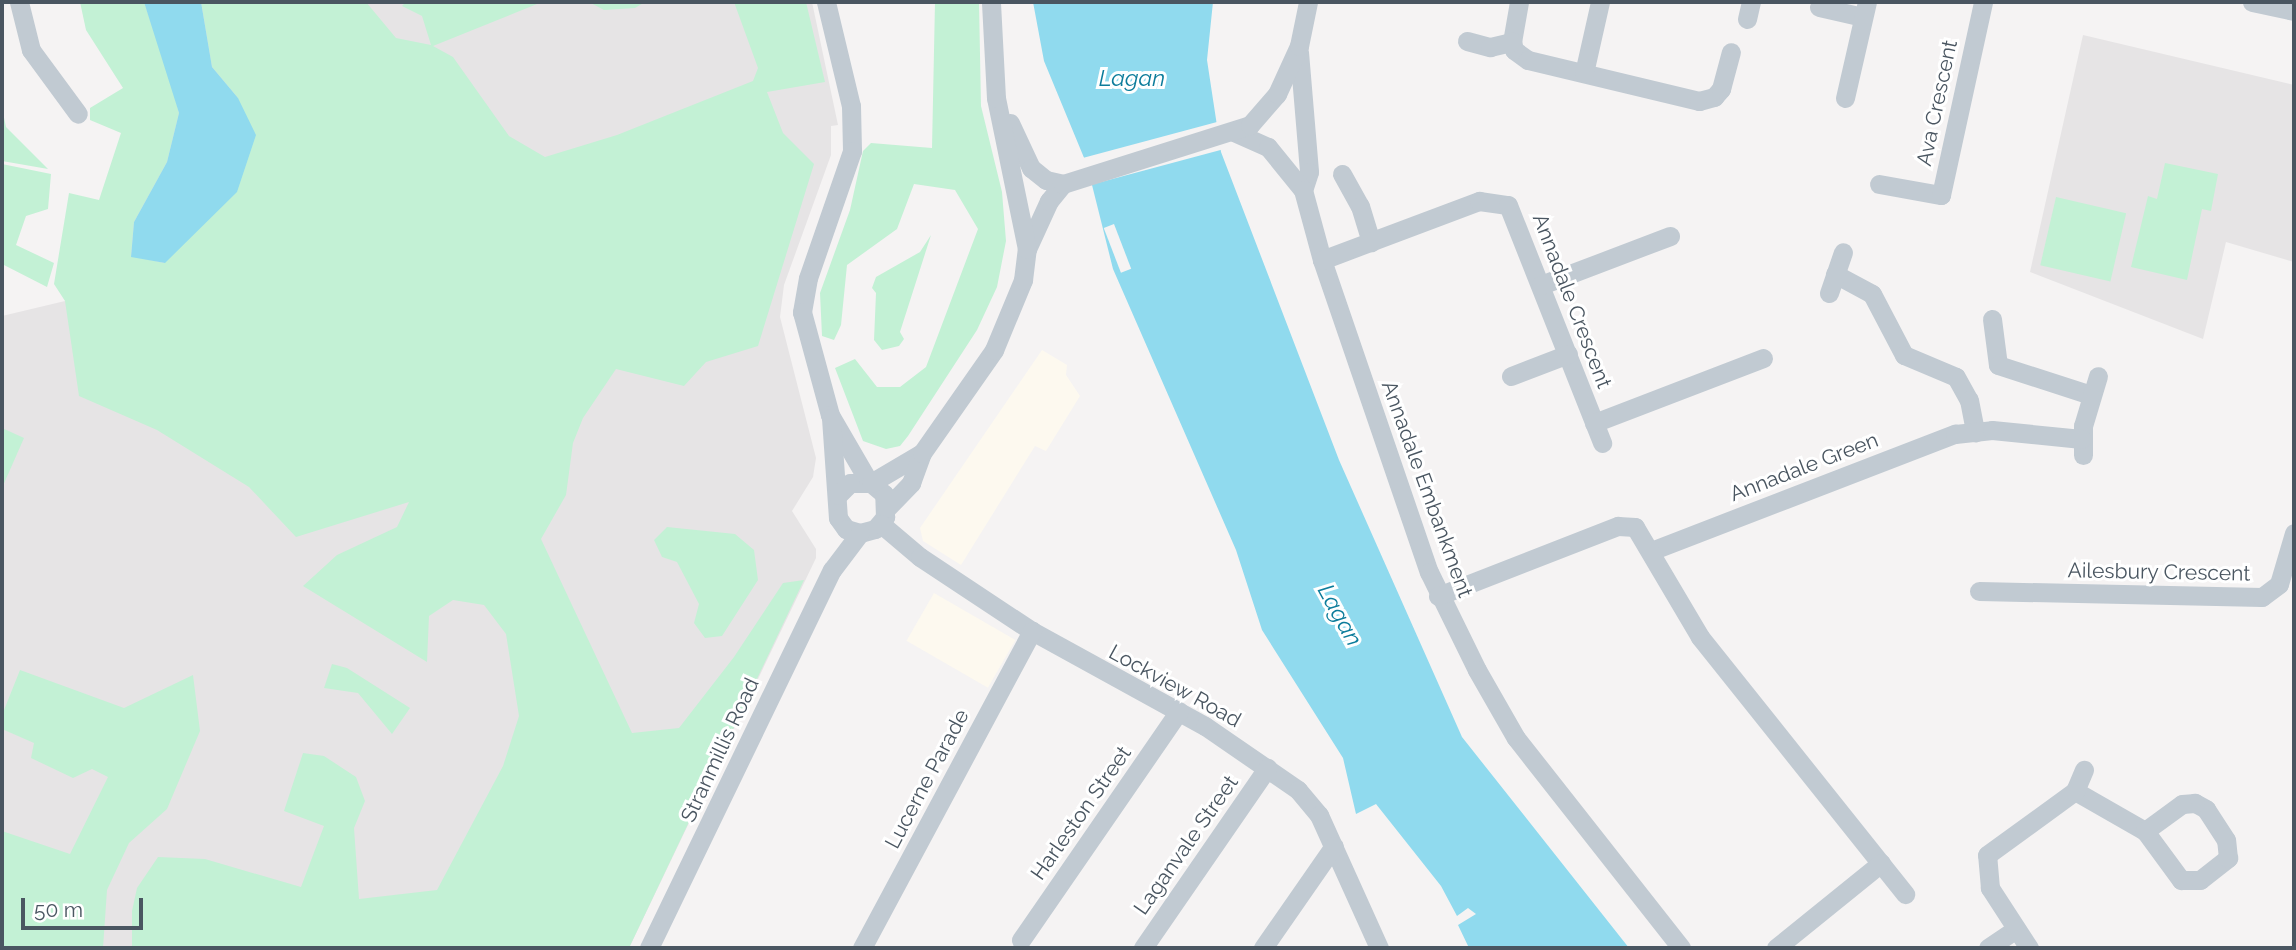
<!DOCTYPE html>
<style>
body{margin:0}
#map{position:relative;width:2296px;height:950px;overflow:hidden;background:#f5f3f3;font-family:Raleway,sans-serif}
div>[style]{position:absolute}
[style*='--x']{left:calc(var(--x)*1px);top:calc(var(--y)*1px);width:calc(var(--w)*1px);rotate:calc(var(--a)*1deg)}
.commercial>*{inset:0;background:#fdf9ef;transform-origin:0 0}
.education>*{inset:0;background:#e6e4e5}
.green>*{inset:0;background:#c3f1d5;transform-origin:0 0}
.water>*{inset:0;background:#90daee}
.pier>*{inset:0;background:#f5f3f3;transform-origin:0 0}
.minor>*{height:19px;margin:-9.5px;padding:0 9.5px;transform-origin:9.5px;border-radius:9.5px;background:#c1cad2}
span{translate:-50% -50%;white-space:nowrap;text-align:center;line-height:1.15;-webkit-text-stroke:6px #fff;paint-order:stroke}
.street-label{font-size:21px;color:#4a5661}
.water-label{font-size:23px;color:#0c7c9b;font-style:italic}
.frame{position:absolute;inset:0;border:4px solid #4a5661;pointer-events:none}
.scale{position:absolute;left:21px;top:898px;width:122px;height:32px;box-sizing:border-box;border:4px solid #4a5661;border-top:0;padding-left:9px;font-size:21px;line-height:24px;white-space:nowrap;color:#4a5661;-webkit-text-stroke:5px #fff;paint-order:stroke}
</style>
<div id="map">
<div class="commercial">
<i style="clip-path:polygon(1042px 350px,1067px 365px,1066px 375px,1080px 396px,1046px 451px,1035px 446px,961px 565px,923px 541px,920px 528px)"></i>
<i style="left:934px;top:593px;width:94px;height:55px;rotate:30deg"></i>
</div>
<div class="education">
<i style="clip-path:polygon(108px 2px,812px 2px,838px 125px,831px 126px,831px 155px,784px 285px,780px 317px,816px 458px,813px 477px,792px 511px,816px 549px,816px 558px,629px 948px,2px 948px,2px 316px,65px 301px,151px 158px)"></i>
<i style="clip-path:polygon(2083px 35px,2294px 85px,2294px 262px,2226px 242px,2203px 339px,2030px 272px)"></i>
</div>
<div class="green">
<i style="clip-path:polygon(80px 2px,144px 2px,168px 73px,179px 113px,167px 162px,134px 222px,131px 256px,164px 263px,238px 98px,212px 67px,201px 2px,366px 2px,396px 38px,431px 45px,422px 16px,402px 6px,406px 2px,542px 2px,433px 46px,453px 57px,509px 136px,545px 157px,617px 135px,753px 81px,758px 68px,734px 2px,806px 2px,825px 82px,767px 92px,783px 133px,814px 164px,758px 346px,706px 362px,684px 386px,616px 369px,583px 418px,573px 443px,566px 495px,541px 539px,632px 733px,679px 728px,734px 657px,783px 583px,804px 580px,629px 948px,132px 948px,132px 911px,137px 888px,158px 857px,205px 859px,301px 887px,324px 826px,284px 811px,303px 753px,324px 756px,356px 777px,365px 801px,354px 828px,359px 899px,437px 890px,503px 766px,519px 716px,506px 634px,484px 605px,453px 600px,429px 616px,427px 662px,303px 586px,337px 555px,397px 527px,409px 502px,296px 537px,249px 487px,157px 430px,79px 396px,65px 301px,54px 284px,69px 193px,99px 200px,121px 133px,90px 120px,90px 108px,123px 88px,86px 30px)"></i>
<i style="clip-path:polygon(589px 2px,645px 2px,635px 8px,604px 10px)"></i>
<i style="clip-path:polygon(935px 2px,979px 2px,981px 106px,1002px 192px,1006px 241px,997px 287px,977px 330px,908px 436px,900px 446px,886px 449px,863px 441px,835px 368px,855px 359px,877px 387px,900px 387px,926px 367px,978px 229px,955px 190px,914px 184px,897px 229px,847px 265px,841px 325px,834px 340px,822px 336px,820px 293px,850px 210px,863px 151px,871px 143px,932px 148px)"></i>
<i style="clip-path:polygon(2px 108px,6px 127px,48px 169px,2px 161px)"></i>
<i style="clip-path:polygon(2165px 163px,2218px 174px,2211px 211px,2202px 209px,2187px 280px,2131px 267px,2148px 196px,2157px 199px)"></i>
<i style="clip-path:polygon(2px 164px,51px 174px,48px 209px,26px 216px,16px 245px,54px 263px,47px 287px,2px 264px)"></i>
<i style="left:2056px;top:197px;width:72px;height:70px;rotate:13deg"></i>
<i style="clip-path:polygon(931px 235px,900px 332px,904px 339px,899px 346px,882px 350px,874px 340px,876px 293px,872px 288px,876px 277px,920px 252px)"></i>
<i style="clip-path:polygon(2px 428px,24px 438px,2px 488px)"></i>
<i style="clip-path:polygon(667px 527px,735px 534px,754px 550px,758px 580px,722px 636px,705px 638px,694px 623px,699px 604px,677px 562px,662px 557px,654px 540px)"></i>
<i style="clip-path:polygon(332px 664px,347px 668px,410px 708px,392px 734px,358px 693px,324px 688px)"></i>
<i style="clip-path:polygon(20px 670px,124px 708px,193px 675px,200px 731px,167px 809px,129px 843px,107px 890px,103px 948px,2px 948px,2px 831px,70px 854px,108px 777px,92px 769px,73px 778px,31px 758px,34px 743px,2px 729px,2px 715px)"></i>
</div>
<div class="water">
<i style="clip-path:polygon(144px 2px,201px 2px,212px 67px,238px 98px,256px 135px,237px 192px,165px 263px,131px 257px,134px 222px,167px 162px,179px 113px)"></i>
<i style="clip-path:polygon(1033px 2px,1213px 2px,1207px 60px,1221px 152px,1339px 460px,1462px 737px,1629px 948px,1469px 948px,1458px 925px,1476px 914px,1468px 908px,1457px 916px,1441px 886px,1376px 804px,1356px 814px,1343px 758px,1262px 630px,1236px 550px,1113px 269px,1087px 165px,1044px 61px)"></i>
</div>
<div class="pier">
<i style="left:1217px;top:122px;width:28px;height:140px;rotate:75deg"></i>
<i style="left:1114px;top:224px;width:48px;height:11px;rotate:69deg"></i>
</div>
<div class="minor">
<i style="--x:19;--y:2;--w:49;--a:76"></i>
<i style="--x:31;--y:50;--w:79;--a:53.7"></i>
<i style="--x:826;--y:2;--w:107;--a:76.5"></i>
<i style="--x:851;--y:106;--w:45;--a:88.7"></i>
<i style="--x:852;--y:151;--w:134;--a:109.1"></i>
<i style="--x:808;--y:278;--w:35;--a:100"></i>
<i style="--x:802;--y:312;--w:107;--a:74.8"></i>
<i style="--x:830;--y:415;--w:78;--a:59.8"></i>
<i style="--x:1519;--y:2;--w:41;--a:99.9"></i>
<i style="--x:1512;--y:42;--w:8;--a:76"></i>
<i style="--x:1514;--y:50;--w:17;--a:36"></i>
<i style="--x:1528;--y:60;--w:176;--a:13.5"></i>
<i style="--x:1699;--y:101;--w:16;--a:-15"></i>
<i style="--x:1714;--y:97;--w:11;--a:-49"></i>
<i style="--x:1721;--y:89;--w:38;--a:-75"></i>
<i style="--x:2252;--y:2;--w:43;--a:12.1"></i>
<i style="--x:1819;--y:7;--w:45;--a:12.8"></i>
<i style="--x:1747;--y:19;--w:17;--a:-77"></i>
<i style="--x:1467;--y:41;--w:24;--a:15"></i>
<i style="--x:1490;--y:47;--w:23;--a:-13"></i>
<i style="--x:1299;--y:52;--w:120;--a:85.2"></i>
<i style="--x:1309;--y:172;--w:19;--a:108"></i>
<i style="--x:1584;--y:73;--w:73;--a:-77.3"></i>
<i style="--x:1845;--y:98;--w:98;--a:-77.1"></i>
<i style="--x:1010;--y:123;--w:50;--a:65"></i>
<i style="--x:1031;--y:168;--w:19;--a:39"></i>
<i style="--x:1046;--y:180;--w:17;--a:13"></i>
<i style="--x:1234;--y:132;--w:37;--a:24"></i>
<i style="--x:1268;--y:147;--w:55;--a:50.9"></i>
<i style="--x:1303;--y:190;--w:73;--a:74.8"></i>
<i style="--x:1322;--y:260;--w:330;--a:71.1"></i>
<i style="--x:1429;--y:572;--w:109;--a:63.9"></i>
<i style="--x:1477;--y:670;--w:78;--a:60.2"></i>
<i style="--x:1516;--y:738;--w:267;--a:51.8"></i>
<i style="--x:1342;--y:174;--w:37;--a:61"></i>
<i style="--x:1360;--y:206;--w:38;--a:73"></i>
<i style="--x:1879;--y:184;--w:63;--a:10.1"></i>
<i style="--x:1941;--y:195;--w:198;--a:-77.7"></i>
<i style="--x:1027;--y:249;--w:53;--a:-65.4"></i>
<i style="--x:1049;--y:201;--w:22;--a:-51"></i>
<i style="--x:1063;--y:184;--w:196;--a:-17.5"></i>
<i style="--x:1250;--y:125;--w:41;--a:-48.9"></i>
<i style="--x:1277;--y:94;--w:53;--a:-65.4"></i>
<i style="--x:1299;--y:46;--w:45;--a:-78.4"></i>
<i style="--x:1322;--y:260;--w:168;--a:-20.6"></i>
<i style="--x:1479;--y:201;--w:29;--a:8"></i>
<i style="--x:1508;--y:205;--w:256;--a:68.4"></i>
<i style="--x:1835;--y:274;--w:42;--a:28.4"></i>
<i style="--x:1872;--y:294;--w:69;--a:62.3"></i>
<i style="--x:1904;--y:355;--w:56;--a:22.9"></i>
<i style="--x:1956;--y:377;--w:26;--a:61"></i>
<i style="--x:1969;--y:400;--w:33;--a:79"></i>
<i style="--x:1541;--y:285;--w:138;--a:-20.8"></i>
<i style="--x:1829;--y:293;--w:43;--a:-71.1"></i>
<i style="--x:1992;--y:319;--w:46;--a:82.6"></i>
<i style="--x:1998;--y:365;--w:98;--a:17.9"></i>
<i style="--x:1511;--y:376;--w:61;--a:-21.1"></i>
<i style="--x:831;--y:418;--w:100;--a:86"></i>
<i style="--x:838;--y:518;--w:14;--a:54"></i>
<i style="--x:846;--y:529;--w:15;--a:16"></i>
<i style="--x:860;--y:533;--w:16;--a:-15"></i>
<i style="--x:875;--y:529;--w:16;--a:-50"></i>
<i style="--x:885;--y:517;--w:23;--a:-92"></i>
<i style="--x:884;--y:494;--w:17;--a:-140"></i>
<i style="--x:871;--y:483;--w:21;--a:180"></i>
<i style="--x:850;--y:483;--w:17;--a:135"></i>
<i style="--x:1594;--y:423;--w:181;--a:-21"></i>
<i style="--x:2083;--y:455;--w:29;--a:-90"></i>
<i style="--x:2083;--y:426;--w:52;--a:-73.3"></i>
<i style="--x:871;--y:483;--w:59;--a:-30.5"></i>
<i style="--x:887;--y:508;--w:35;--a:-46"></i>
<i style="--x:911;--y:483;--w:32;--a:-70"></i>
<i style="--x:922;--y:453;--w:126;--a:-55"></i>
<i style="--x:994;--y:350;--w:76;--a:-67.5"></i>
<i style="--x:1023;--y:280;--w:31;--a:-83"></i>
<i style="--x:1027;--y:249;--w:154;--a:-101.6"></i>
<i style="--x:996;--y:98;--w:96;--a:-93"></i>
<i style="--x:881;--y:524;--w:51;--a:40.2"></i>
<i style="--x:920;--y:557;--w:134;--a:33.5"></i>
<i style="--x:1032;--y:631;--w:197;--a:28.8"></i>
<i style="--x:1205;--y:726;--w:113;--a:34.5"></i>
<i style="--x:1298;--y:790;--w:33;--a:50"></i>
<i style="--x:1319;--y:815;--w:146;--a:65.7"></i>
<i style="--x:1651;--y:551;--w:326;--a:-21.1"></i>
<i style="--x:1955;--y:434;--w:37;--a:-6"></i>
<i style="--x:1992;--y:430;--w:90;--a:5.7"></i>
<i style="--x:1979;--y:591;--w:283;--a:1.2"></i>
<i style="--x:2262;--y:597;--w:21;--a:-37"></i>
<i style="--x:2279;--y:584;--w:53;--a:-73.6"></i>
<i style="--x:1438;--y:596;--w:193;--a:-21.3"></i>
<i style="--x:1618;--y:526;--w:17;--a:3"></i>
<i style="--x:1635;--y:527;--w:128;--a:59.4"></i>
<i style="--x:1700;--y:637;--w:329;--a:51.4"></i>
<i style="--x:2075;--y:791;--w:81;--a:29.7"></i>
<i style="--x:2145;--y:831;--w:61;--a:53.7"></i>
<i style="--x:2181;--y:880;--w:19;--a:0"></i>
<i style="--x:2200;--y:880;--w:36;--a:-38"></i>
<i style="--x:2228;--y:858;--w:18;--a:-96"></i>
<i style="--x:2226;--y:840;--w:37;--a:-123"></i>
<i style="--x:2206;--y:809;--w:13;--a:-151"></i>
<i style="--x:2195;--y:803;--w:13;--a:176"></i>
<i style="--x:2182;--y:804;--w:46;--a:143.9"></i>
<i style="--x:1021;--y:940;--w:278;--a:-55.4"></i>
<i style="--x:649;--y:948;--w:420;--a:-64.2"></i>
<i style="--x:832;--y:570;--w:46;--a:-52.9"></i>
<i style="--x:862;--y:948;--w:360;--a:-61.8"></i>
<i style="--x:1143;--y:948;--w:219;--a:-55.4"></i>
<i style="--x:1263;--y:948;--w:124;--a:-55.2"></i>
<i style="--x:1776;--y:948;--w:135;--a:-39"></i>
<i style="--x:1988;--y:948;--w:34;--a:-34"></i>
<i style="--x:2029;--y:948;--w:72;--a:-123"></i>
<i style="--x:1990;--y:888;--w:33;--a:-95"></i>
<i style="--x:1987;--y:855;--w:109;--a:-36"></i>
<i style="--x:2075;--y:791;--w:23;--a:-67"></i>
</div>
<div class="street-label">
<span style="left:1937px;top:103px;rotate:-78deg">Ava Crescent</span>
<span style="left:1572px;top:301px;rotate:69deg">Annadale Crescent</span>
<span style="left:1804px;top:467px;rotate:-21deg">Annadale Green</span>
<span style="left:1427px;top:489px;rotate:70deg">Annadale Embankment</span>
<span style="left:2159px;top:572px;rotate:1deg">Ailesbury Crescent</span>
<span style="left:1175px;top:686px;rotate:29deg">Lockview Road</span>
<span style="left:720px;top:750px;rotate:-65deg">Stranmillis Road</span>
<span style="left:927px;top:779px;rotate:-62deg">Lucerne Parade</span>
<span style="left:1081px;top:813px;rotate:-55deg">Harleston Street</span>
<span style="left:1186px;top:845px;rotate:-55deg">Laganvale Street</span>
</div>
<div class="water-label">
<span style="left:1132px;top:78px">Lagan</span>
<span style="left:1340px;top:615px;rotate:61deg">Lagan</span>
</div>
<div class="frame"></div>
<div class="scale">50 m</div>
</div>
